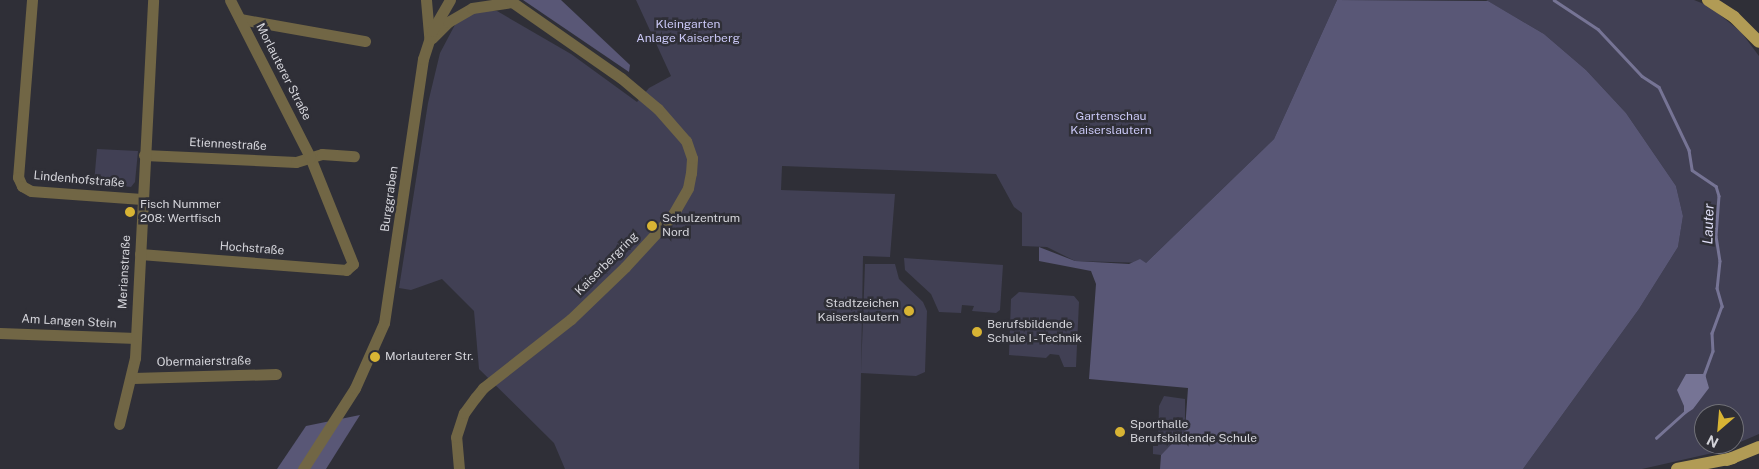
<!DOCTYPE html>
<meta charset="utf-8">
<style>
body{margin:0}
#map{position:relative;width:1759px;height:469px;overflow:hidden;background:#2f2f37;font-family:"Public Sans",sans-serif}
div>[style]{position:absolute}
[style*='--x']{left:calc(var(--x)*1px);top:calc(var(--y)*1px);width:calc(var(--w)*1px);rotate:calc(var(--a)*1deg)}
.green>*{inset:0;background:#414054}
.forest>*{inset:0;background:#595776}
.water>*{inset:0;background:#767495}
.stream>*{height:2.5px;margin:-1.25px;padding:0 1.25px;transform-origin:1.25px;border-radius:1.25px;background:#767495}
.minor>*{height:11px;margin:-5.5px;padding:0 5.5px;transform-origin:5.5px;border-radius:5.5px;background:#716645}
.major>*{height:12px;margin:-6px;padding:0 6px;transform-origin:6px;border-radius:6px;background:#b19b55}
.dots>*{width:14px;height:14px;translate:-50% -50%;box-sizing:border-box;border:2px solid #2f2f37;border-radius:50%}
span{translate:-50% -50%;white-space:nowrap;text-align:center;line-height:1.15;-webkit-text-stroke:5px #2f2f37;paint-order:stroke}
.park-label{font-size:12px;color:#cac8f6}
.street-label{font-size:12px;color:#d4d4da}
.poi-label{font-size:12px;color:#d4d4da}
.left{translate:0 -50%;text-align:left}
.right{translate:-100% -50%;text-align:right}
.water-label{font-size:14px;color:#e1e0f8;font-style:italic}
.north{position:absolute;left:1694px;top:404px;width:50px;height:50px;box-sizing:border-box;background:#2f2f37;border:1px solid #717178;border-radius:50%;rotate:207deg;font-size:14px;font-weight:700;line-height:20px;text-align:center;color:#d4d4da}
.north::after{content:'';display:block;margin:auto;width:18px;height:22px;background:#d8b434;clip-path:polygon(50% 0,100% 100%,50% 72%,0 100%)}
</style>
<div id="map">
<div class="green">
<i style="clip-path:polygon(636px 0,1337px 0,1274px 139px,1146px 263px,1075px 261px,1047px 247px,1022px 246px,1022px 213px,1014px 207px,996px 174px,782px 166px,781px 190px,895px 194px,890px 257px,863px 256px,861px 372px,865px 264px,895px 264px,899px 279px,923px 302px,927px 311px,925px 372px,916px 376px,861px 373px,859px 469px,565px 469px,554px 443px,479px 369px,474px 311px,442px 279px,411px 290px,399px 288px,428px 103px,440px 53px,457px 21px,474px 11px,497px 11px,571px 54px,637px 102px,649px 88px,671px 76px)"></i>
<i style="clip-path:polygon(evenodd,1486px 0,1694px 0,1709px 6px,1741px 32px,1759px 56px,1759px 434px,1717px 452px,1642px 469px,1523px 469px,1639px 309px,1678px 247px,1683px 216px,1676px 186px,1626px 113px,1586px 70px,1544px 34px,1486px 0,1704px 414px,1734px 414px,1734px 444px,1704px 444px,1704px 414px)"></i>
<i style="clip-path:polygon(97px 149px,138px 151px,135px 182px,131px 187px,94px 183px)"></i>
<i style="clip-path:polygon(904px 258px,1003px 265px,1000px 310px,996px 313px,972px 311px,974px 306px,962px 305px,961px 313px,939px 312px,931px 294px,905px 270px)"></i>
<i style="clip-path:polygon(1019px 292px,1074px 296px,1079px 302px,1076px 367px,1064px 367px,1059px 355px,1050px 354px,1046px 358px,1009px 355px,1011px 299px)"></i>
<i style="clip-path:polygon(1164px 396px,1185px 399px,1185px 430px,1161px 455px,1153px 454px,1153px 446px,1158px 446px,1159px 406px)"></i>
</div>
<div class="forest">
<i style="clip-path:polygon(523px 0,561px 0,630px 65px,629px 72px)"></i>
<i style="clip-path:polygon(1337px 0,1488px 1px,1544px 34px,1586px 70px,1626px 113px,1676px 186px,1683px 216px,1678px 247px,1639px 309px,1523px 469px,1160px 469px,1161px 455px,1185px 430px,1188px 388px,1089px 379px,1096px 284px,1091px 271px,1039px 261px,1039px 247px,1075px 261px,1129px 264px,1140px 259px,1146px 263px,1274px 139px)"></i>
<i style="clip-path:polygon(360px 415px,326px 469px,277px 469px,306px 426px)"></i>
</div>
<div class="water">
<i style="clip-path:polygon(1686px 374px,1705px 374px,1709px 388px,1693px 409px,1684px 415px,1684px 406px,1677px 390px)"></i>
</div>
<div class="stream">
<i style="--x:1554;--y:0;--w:53;--a:33.4"></i>
<i style="--x:1598;--y:29;--w:64;--a:46.9"></i>
<i style="--x:1642;--y:76;--w:20;--a:33"></i>
<i style="--x:1659;--y:87;--w:70;--a:64.5"></i>
<i style="--x:1689;--y:150;--w:20;--a:81"></i>
<i style="--x:1692;--y:170;--w:29;--a:34"></i>
<i style="--x:1716;--y:186;--w:10;--a:73"></i>
<i style="--x:1719;--y:196;--w:40;--a:94.3"></i>
<i style="--x:1716;--y:236;--w:25;--a:81"></i>
<i style="--x:1720;--y:261;--w:27;--a:96"></i>
<i style="--x:1717;--y:288;--w:19;--a:74"></i>
<i style="--x:1722;--y:306;--w:29;--a:110"></i>
<i style="--x:1712;--y:333;--w:18;--a:87"></i>
<i style="--x:1713;--y:351;--w:27;--a:110"></i>
<i style="--x:1656;--y:438;--w:39;--a:-42"></i>
</div>
<div class="minor">
<i style="--x:32;--y:0;--w:178;--a:94.5"></i>
<i style="--x:18;--y:177;--w:10;--a:66"></i>
<i style="--x:22;--y:186;--w:10;--a:29"></i>
<i style="--x:31;--y:191;--w:111;--a:4.1"></i>
<i style="--x:426;--y:0;--w:38;--a:85"></i>
<i style="--x:240;--y:19;--w:127;--a:10"></i>
<i style="--x:432;--y:38;--w:23;--a:-45"></i>
<i style="--x:448;--y:22;--w:28;--a:-30"></i>
<i style="--x:472;--y:8;--w:40;--a:-8.5"></i>
<i style="--x:144;--y:155;--w:152;--a:2.6"></i>
<i style="--x:296;--y:162;--w:27;--a:-17"></i>
<i style="--x:322;--y:154;--w:32;--a:4"></i>
<i style="--x:140;--y:254;--w:207;--a:4.4"></i>
<i style="--x:346;--y:270;--w:9;--a:-41"></i>
<i style="--x:353;--y:264;--w:115;--a:-111.9"></i>
<i style="--x:310;--y:157;--w:176;--a:-117"></i>
<i style="--x:0;--y:333;--w:136;--a:2.1"></i>
<i style="--x:133;--y:378;--w:143;--a:-1.6"></i>
<i style="--x:119;--y:424;--w:68;--a:-76.4"></i>
<i style="--x:135;--y:358;--w:358;--a:-87.1"></i>
<i style="--x:303;--y:469;--w:96;--a:-57.3"></i>
<i style="--x:355;--y:388;--w:71;--a:-66"></i>
<i style="--x:384;--y:323;--w:267;--a:-81.6"></i>
<i style="--x:423;--y:59;--w:29;--a:-72"></i>
<i style="--x:432;--y:31;--w:36;--a:-60"></i>
<i style="--x:459;--y:469;--w:32;--a:-95"></i>
<i style="--x:456;--y:437;--w:25;--a:-72"></i>
<i style="--x:464;--y:413;--w:19;--a:-54"></i>
<i style="--x:475;--y:398;--w:13;--a:-51"></i>
<i style="--x:483;--y:388;--w:112;--a:-38.1"></i>
<i style="--x:571;--y:319;--w:75;--a:-43.9"></i>
<i style="--x:625;--y:267;--w:69;--a:-47.3"></i>
<i style="--x:672;--y:216;--w:32;--a:-60"></i>
<i style="--x:688;--y:188;--w:15;--a:-79"></i>
<i style="--x:691;--y:173;--w:15;--a:-86"></i>
<i style="--x:692;--y:158;--w:18;--a:-109"></i>
<i style="--x:686;--y:141;--w:43;--a:-131.2"></i>
<i style="--x:658;--y:109;--w:48;--a:-140"></i>
<i style="--x:621;--y:78;--w:136;--a:-145.1"></i>
</div>
<div class="major">
<i style="--x:1708;--y:0;--w:31;--a:33"></i>
<i style="--x:1734;--y:17;--w:35;--a:45"></i>
<i style="--x:1727;--y:460;--w:35;--a:-22"></i>
<i style="--x:1677;--y:469;--w:57;--a:-11.1"></i>
</div>
<div class="dots">
<i style="left:130px;top:212px;background:#d8b434"></i>
<i style="left:652px;top:226px;background:#d8b434"></i>
<i style="left:909px;top:311px;background:#d8b434"></i>
<i style="left:977px;top:332px;background:#d8b434"></i>
<i style="left:375px;top:357px;background:#d8b434"></i>
<i style="left:1120px;top:432px;background:#d8b434"></i>
</div>
<div class="park-label">
<span style="left:688px;top:32px">Kleingarten<br>Anlage Kaiserberg</span>
<span style="left:1111px;top:124px">Gartenschau<br>Kaiserslautern</span>
</div>
<div class="street-label">
<span style="left:283px;top:72px;rotate:63deg">Morlauterer Straße</span>
<span style="left:228px;top:145px;rotate:3deg">Etiennestraße</span>
<span style="left:79px;top:180px;rotate:5deg">Lindenhofstraße</span>
<span style="left:390px;top:199px;rotate:-82deg">Burggraben</span>
<span style="left:252px;top:249px;rotate:4deg">Hochstraße</span>
<span style="left:607px;top:264px;rotate:-45deg">Kaiserbergring</span>
<span style="left:125px;top:272px;rotate:-87deg">Merianstraße</span>
<span style="left:69px;top:322px;rotate:3deg">Am Langen Stein</span>
<span style="left:204px;top:362px;rotate:-1deg">Obermaierstraße</span>
</div>
<div class="poi-label">
<span class="left" style="left:140px;top:212px">Fisch Nummer<br>208: Wertfisch</span>
<span class="left" style="left:662px;top:226px">Schulzentrum<br>Nord</span>
<span class="right" style="left:899px;top:311px">Stadtzeichen<br>Kaiserslautern</span>
<span class="left" style="left:987px;top:332px">Berufsbildende<br>Schule I - Technik</span>
<span class="left" style="left:385px;top:357px">Morlauterer Str.</span>
<span class="left" style="left:1130px;top:432px">Sporthalle<br>Berufsbildende Schule</span>
</div>
<div class="water-label">
<span style="left:1708px;top:224px;rotate:-88deg">Lauter</span>
</div>
<div class="north">N</div>
</div>
